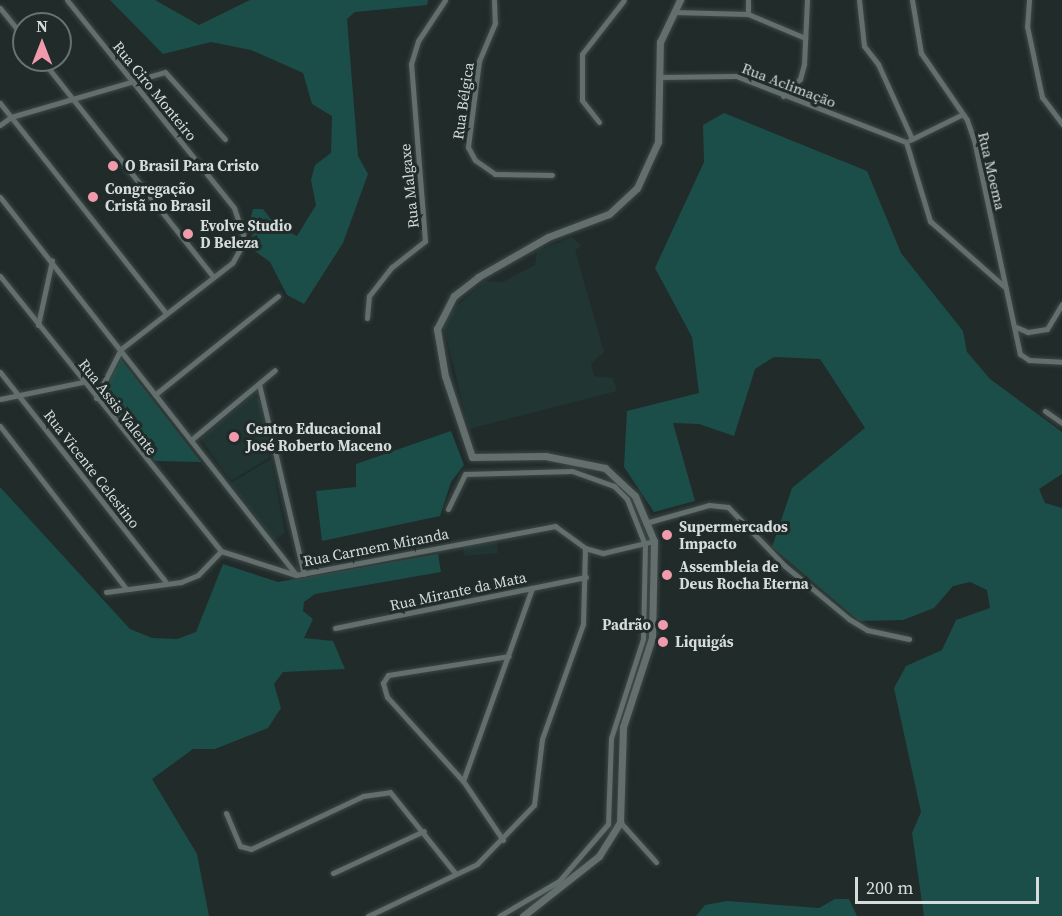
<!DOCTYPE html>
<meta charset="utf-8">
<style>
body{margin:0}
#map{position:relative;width:1062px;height:916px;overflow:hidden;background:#202b2a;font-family:"Source Serif 4",serif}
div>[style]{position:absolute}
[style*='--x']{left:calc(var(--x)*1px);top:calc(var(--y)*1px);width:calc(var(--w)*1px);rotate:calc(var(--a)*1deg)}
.built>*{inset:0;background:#213532;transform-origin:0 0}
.green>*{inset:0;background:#1c4e49}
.roads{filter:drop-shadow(0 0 2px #3e4746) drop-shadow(0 0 2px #3e4746)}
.street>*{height:5px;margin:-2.5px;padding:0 2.5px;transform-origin:2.5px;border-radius:2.5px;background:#626f6d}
.secondary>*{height:7px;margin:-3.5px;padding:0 3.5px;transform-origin:3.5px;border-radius:3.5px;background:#626f6d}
.dots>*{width:16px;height:16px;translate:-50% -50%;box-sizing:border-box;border:3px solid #202b2a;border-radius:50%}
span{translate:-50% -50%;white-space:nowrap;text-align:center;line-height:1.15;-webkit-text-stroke:6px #202b2a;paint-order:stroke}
.street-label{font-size:15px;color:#d5dcdb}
.poi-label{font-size:15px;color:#d5dcdb;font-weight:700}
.left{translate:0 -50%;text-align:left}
.right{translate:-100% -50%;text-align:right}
.north{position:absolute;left:12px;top:12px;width:60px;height:60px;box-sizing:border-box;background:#202b2a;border:2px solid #687271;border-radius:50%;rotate:0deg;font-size:16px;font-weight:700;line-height:24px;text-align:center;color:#d5dcdb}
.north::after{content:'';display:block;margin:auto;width:21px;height:27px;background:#f29aad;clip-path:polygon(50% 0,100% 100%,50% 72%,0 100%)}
.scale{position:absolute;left:855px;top:877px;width:184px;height:27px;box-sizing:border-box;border:3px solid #d5dcdb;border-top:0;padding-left:8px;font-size:18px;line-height:21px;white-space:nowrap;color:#d5dcdb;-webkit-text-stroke:4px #202b2a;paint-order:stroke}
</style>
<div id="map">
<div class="built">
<i style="clip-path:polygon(572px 237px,582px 246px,575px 250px,604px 352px,591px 364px,594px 376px,613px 378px,617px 391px,469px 429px,444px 328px,449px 313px,485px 281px,503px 282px,535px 265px,537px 251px)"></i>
<i style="clip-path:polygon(253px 394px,261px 403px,269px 458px,231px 481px,201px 439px)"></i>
<i style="clip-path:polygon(271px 459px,285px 533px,274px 541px,231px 483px)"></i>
<i style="left:497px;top:542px;width:11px;height:34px;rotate:85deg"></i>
</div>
<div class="green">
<i style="clip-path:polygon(110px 0,155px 0,199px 25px,250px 0,428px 0,427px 5px,355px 12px,347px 19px,358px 156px,368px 174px,343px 243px,304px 304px,287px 295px,270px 262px,252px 249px,251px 217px,253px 209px,263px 209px,276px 226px,297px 236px,316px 205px,311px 180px,315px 165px,331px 153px,332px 116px,312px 104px,303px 73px,251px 50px,211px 42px,163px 54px)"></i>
<i style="clip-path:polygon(724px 113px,867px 171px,901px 253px,963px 331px,967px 352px,990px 379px,1062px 432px,1062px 474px,1039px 489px,1045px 503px,1062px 508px,1062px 916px,924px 916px,912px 833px,921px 812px,894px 688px,906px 666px,942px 650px,956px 620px,990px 608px,987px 590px,970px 582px,953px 586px,934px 608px,903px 620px,859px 621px,772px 547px,792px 488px,865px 428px,820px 359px,774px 357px,755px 369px,734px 436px,699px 424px,673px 423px,695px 501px,654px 512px,624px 467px,627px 411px,699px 393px,692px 337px,655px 268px,704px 162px,703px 125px)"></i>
<i style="clip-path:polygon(121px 359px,201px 462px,155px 461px,101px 395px)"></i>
<i style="clip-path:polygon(451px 431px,464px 465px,451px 482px,440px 516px,322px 541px,316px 491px,356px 487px,356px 464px)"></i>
<i style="clip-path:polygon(0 487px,130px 629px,152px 638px,177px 639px,196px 632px,223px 564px,278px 582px,438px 554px,441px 572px,315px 594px,304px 602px,303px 611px,313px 619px,304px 638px,333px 641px,345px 669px,283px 672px,274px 684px,281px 708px,268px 728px,215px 749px,193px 749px,152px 779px,197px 854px,209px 916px,0 916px)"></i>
<i style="clip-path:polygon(835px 899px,849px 899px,857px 916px,696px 916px,705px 905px,727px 901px,819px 908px)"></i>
</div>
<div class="roads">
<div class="street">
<i style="--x:67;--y:0;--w:267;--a:51.2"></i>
<i style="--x:234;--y:208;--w:34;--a:71"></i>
<i style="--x:245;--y:240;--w:26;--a:119"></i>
<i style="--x:232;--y:263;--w:140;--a:142.2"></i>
<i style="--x:121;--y:349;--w:55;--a:117"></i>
<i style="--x:494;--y:0;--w:23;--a:88"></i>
<i style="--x:495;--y:23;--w:41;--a:112.8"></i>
<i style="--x:479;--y:61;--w:87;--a:97.3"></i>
<i style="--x:468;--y:147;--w:15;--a:62"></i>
<i style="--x:475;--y:160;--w:24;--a:35"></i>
<i style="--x:495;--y:174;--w:57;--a:1"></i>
<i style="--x:859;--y:0;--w:46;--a:83.8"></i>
<i style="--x:864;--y:46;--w:23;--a:52"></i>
<i style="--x:878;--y:64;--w:82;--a:65.6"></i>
<i style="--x:912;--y:0;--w:54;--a:80.4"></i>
<i style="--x:921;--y:53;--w:81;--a:55.5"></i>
<i style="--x:967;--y:120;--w:21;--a:71"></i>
<i style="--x:974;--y:140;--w:219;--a:77.9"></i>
<i style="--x:1020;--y:354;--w:11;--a:34"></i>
<i style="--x:1029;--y:360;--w:33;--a:3"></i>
<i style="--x:1029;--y:0;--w:26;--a:94"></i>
<i style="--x:1027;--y:26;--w:73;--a:78.1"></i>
<i style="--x:1042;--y:97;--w:34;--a:53"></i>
<i style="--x:0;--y:8;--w:38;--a:51"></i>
<i style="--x:674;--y:12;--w:74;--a:1.5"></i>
<i style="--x:748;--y:14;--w:62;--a:22.8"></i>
<i style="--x:748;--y:14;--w:14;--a:-90"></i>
<i style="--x:42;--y:60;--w:274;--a:51.7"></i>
<i style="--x:659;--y:77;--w:77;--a:-0.7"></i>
<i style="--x:736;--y:76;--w:182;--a:21.2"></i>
<i style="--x:783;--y:96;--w:24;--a:-45"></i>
<i style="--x:800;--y:79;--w:16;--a:-75"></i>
<i style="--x:804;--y:64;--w:64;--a:-87.3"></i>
<i style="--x:0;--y:103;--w:266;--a:51.7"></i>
<i style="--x:599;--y:122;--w:28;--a:-128"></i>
<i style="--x:582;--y:100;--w:46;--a:-90"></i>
<i style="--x:582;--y:54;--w:68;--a:-52.1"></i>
<i style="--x:0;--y:125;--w:14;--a:-36"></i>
<i style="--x:11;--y:117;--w:160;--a:-16.3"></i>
<i style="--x:165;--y:72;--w:90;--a:48.2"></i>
<i style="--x:910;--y:140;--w:59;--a:-26.1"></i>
<i style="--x:906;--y:142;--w:83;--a:73.1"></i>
<i style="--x:930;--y:221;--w:101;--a:41.4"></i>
<i style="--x:0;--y:197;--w:480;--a:51.9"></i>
<i style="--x:0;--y:276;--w:353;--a:51.2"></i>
<i style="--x:367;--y:318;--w:22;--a:-85"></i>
<i style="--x:369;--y:296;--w:37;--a:-52"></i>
<i style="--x:392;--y:267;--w:42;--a:-38.2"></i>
<i style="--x:425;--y:241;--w:178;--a:-94.5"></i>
<i style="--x:411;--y:64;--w:24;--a:-73"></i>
<i style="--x:418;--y:41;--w:49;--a:-56.6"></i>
<i style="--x:38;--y:325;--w:66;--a:-77.8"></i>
<i style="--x:1016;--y:327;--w:13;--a:23"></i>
<i style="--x:1028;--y:332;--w:19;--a:-9"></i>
<i style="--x:1047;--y:329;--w:29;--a:-59"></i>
<i style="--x:0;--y:372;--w:266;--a:51.7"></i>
<i style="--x:259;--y:384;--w:195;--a:76.7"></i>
<i style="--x:157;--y:393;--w:155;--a:-38.7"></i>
<i style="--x:0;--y:399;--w:85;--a:-11.6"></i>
<i style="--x:1045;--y:411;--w:21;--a:35"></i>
<i style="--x:0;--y:426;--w:204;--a:52.2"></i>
<i style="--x:191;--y:440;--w:109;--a:-39.8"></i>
<i style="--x:448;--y:509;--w:39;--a:-64"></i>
<i style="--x:465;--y:474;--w:107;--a:-1.6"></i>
<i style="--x:572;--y:471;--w:45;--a:19.7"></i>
<i style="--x:614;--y:486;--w:18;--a:45"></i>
<i style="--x:627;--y:499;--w:49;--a:68.6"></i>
<i style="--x:645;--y:545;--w:94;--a:91.2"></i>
<i style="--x:643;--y:639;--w:104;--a:107.9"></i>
<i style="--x:611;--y:738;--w:86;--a:92"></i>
<i style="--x:608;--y:824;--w:75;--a:130.7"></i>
<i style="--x:559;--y:881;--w:69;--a:149.7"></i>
<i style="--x:649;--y:522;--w:62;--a:-15.8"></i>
<i style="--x:709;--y:505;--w:19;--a:6"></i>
<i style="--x:728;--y:507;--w:82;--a:46"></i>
<i style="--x:785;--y:566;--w:83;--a:39.6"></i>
<i style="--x:849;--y:619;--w:21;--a:31"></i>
<i style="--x:867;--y:630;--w:43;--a:12.1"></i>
<i style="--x:106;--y:592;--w:76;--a:-7.6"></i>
<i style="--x:181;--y:582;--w:18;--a:-22"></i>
<i style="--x:198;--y:575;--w:33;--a:-46"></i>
<i style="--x:221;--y:551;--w:79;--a:17.7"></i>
<i style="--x:296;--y:575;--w:264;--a:-10.7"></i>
<i style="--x:555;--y:526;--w:37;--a:36"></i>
<i style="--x:585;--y:548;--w:19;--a:16"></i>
<i style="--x:603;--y:553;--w:52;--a:-13.2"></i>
<i style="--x:335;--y:628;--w:256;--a:-11.5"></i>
<i style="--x:463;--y:781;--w:205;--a:-70.3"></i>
<i style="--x:226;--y:813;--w:36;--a:67"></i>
<i style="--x:240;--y:846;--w:11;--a:15"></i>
<i style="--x:251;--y:849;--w:124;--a:-25.3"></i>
<i style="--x:363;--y:796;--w:27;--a:-8"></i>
<i style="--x:390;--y:792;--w:105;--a:51.2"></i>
<i style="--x:620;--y:822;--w:54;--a:48"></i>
<i style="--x:503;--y:840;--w:71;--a:-124.1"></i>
<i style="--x:463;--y:781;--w:113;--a:-132.1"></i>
<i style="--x:387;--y:697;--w:15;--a:-106"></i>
<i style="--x:383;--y:683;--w:9;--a:-58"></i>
<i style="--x:388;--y:675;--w:122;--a:-8.9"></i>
<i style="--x:333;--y:873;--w:100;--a:-24.8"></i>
<i style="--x:368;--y:916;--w:121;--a:-25.5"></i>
<i style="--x:477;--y:864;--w:82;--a:-46"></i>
<i style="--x:534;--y:805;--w:66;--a:-83.1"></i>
<i style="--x:542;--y:739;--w:122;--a:-70.4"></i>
<i style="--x:583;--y:624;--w:76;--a:-88.5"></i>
</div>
<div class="secondary">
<i style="--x:523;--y:916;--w:97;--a:-38.3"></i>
<i style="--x:599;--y:856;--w:40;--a:-58"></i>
<i style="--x:620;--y:822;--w:95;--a:-88.2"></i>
<i style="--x:623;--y:727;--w:94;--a:-72"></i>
<i style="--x:652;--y:638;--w:97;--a:-88.8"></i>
<i style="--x:654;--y:541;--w:49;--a:-112.9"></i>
<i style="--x:635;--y:496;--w:41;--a:-137"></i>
<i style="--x:605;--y:468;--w:61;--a:-168.7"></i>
<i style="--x:545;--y:456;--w:73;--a:179.2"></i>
<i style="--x:472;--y:457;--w:85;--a:-108.4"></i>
<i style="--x:445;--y:376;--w:48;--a:-99.7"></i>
<i style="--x:437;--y:329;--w:37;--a:-63"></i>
<i style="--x:454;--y:296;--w:31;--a:-38"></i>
<i style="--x:478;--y:277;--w:81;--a:-29.7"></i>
<i style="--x:548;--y:237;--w:65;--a:-20.7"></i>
<i style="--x:609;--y:214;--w:38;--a:-43"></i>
<i style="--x:637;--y:188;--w:51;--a:-65.5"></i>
<i style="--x:658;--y:142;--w:100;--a:-88.9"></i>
<i style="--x:660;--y:42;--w:47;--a:-64.5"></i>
</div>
</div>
<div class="dots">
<i style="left:113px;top:166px;background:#f29aad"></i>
<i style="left:93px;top:197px;background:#f29aad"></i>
<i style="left:188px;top:234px;background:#f29aad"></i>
<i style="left:234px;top:437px;background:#f29aad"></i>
<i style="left:667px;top:535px;background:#f29aad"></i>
<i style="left:667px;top:575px;background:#f29aad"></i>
<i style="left:663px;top:625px;background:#f29aad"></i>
<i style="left:663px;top:642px;background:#f29aad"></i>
</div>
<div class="street-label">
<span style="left:789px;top:85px;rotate:21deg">Rua Aclimação</span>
<span style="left:155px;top:91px;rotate:51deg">Rua Ciro Monteiro</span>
<span style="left:463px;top:101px;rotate:-82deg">Rua Bélgica</span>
<span style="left:992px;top:171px;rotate:77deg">Rua Moema</span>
<span style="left:409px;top:186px;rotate:-96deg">Rua Malgaxe</span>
<span style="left:118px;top:407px;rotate:52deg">Rua Assis Valente</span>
<span style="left:92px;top:469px;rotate:52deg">Rua Vicente Celestino</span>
<span style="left:376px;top:547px;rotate:-11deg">Rua Carmem Miranda</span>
<span style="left:458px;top:591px;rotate:-12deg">Rua Mirante da Mata</span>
</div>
<div class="poi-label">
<span class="left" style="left:125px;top:166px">O Brasil Para Cristo</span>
<span class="left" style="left:105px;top:197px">Congregação<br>Cristã no Brasil</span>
<span class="left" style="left:200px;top:234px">Evolve Studio<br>D Beleza</span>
<span class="left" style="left:246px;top:437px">Centro Educacional<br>José Roberto Maceno</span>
<span class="left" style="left:679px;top:535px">Supermercados<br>Impacto</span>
<span class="left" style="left:679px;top:575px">Assembleia de<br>Deus Rocha Eterna</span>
<span class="right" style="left:651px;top:625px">Padrão</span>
<span class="left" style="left:675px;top:642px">Liquigás</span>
</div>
<div class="north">N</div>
<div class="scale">200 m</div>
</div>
